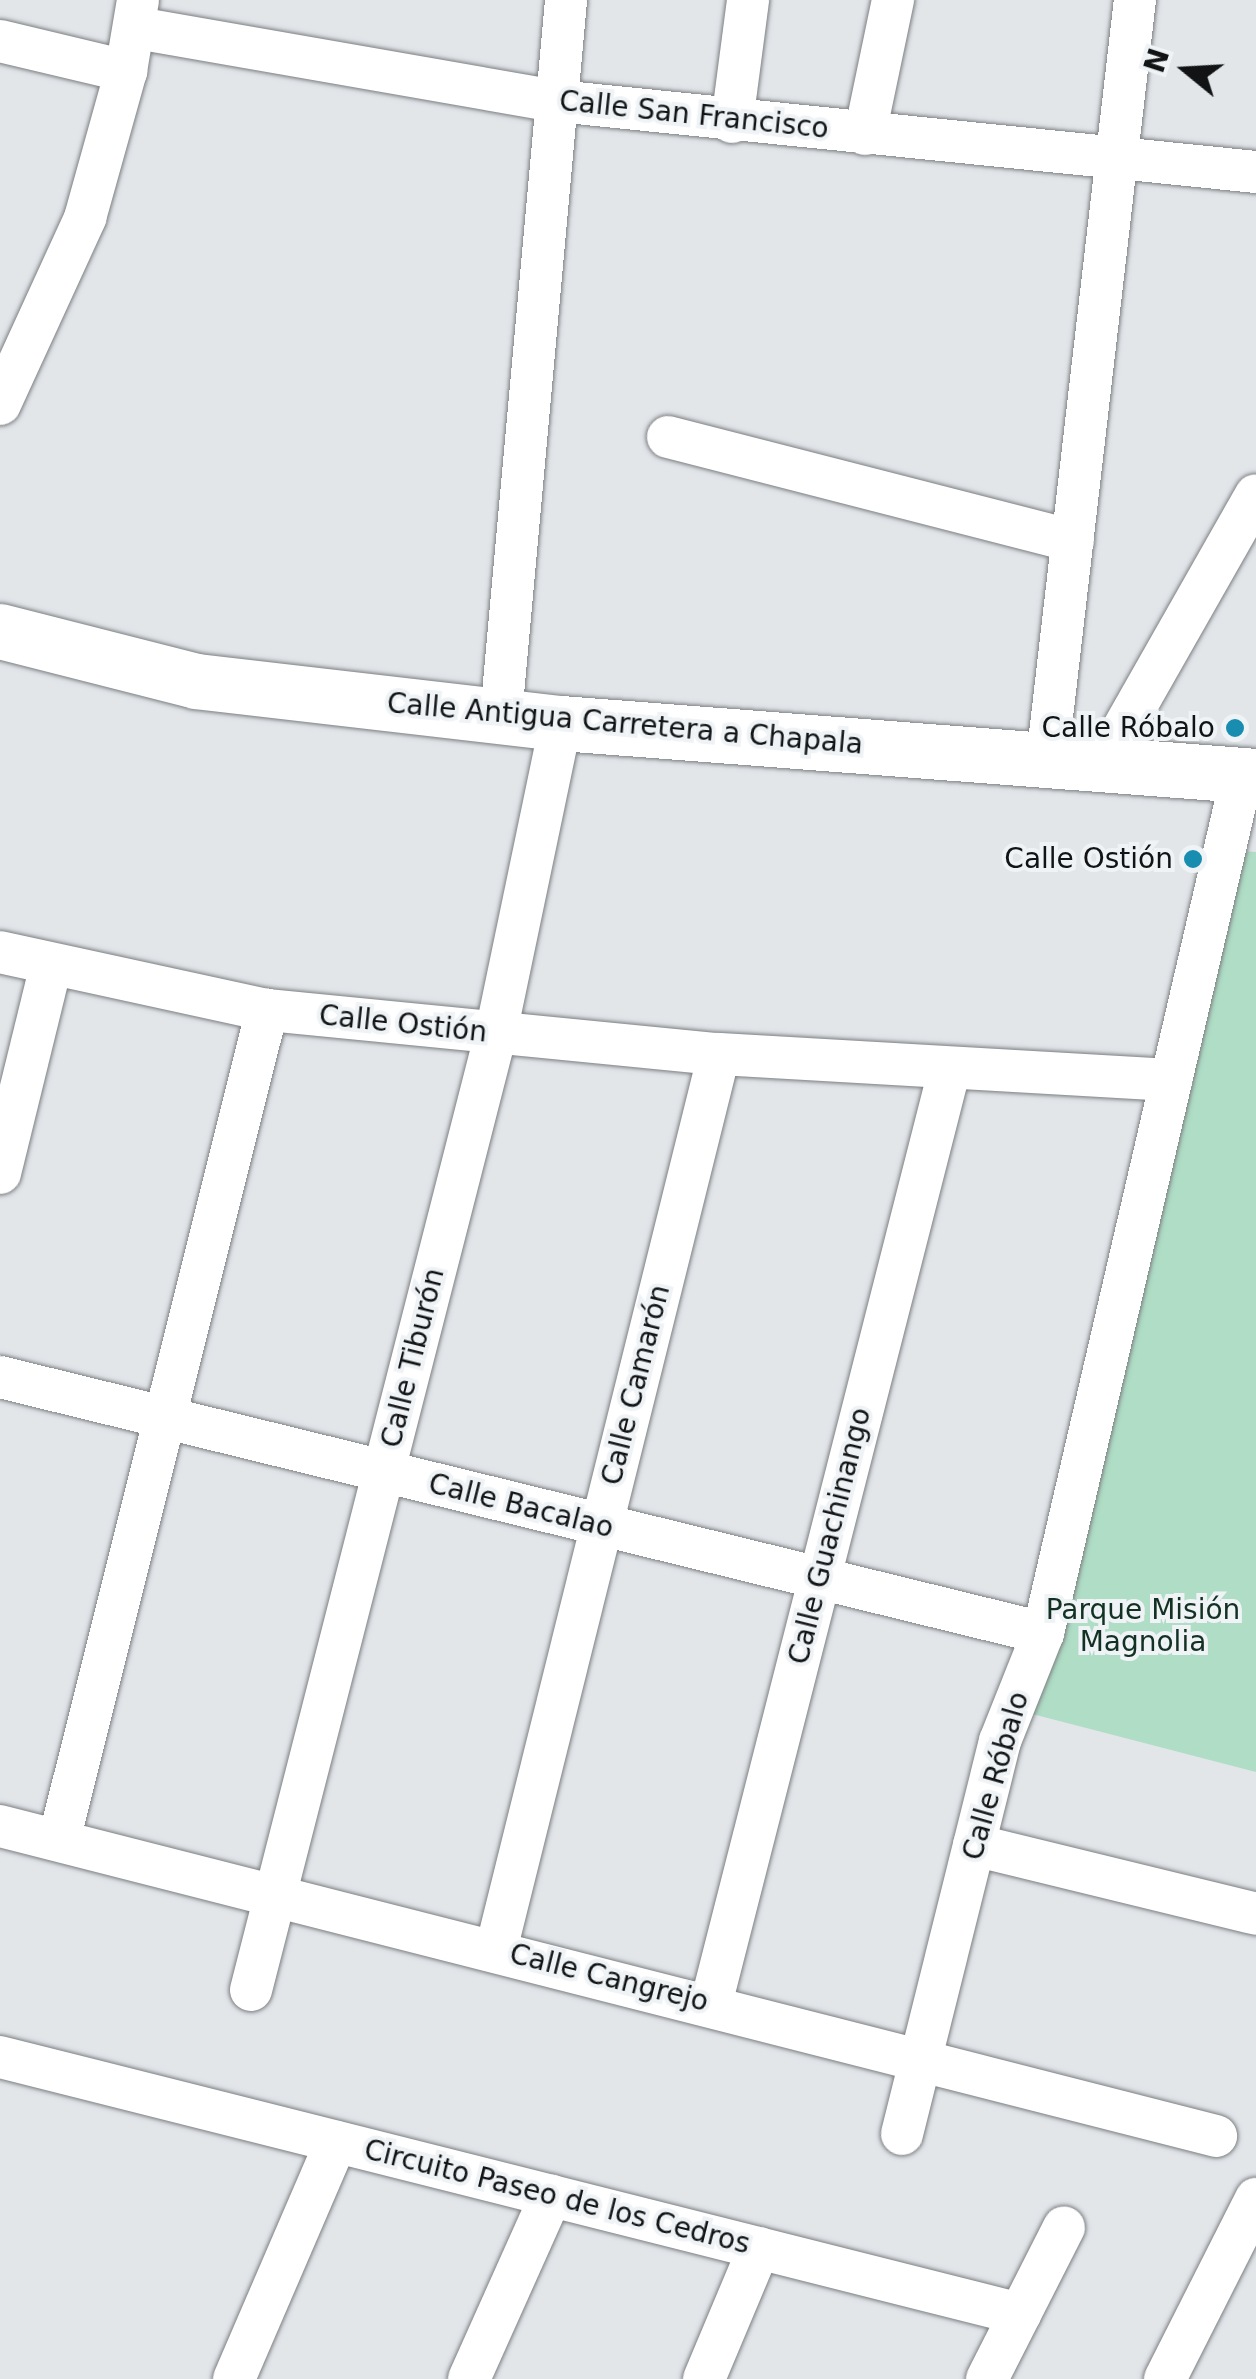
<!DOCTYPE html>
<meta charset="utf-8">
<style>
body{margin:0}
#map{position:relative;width:1256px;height:2379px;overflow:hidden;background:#e2e6e9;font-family:"DejaVu Sans",sans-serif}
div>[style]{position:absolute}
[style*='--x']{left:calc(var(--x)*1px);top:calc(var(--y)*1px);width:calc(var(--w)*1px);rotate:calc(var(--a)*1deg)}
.green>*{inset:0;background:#afddc5}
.roads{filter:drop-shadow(0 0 2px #7c7f82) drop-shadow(0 0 2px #7c7f82)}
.minor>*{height:42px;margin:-21px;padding:0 21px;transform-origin:21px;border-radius:21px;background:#fff}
.secondary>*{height:55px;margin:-27.5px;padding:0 27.5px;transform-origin:27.5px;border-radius:27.5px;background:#fff}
.dots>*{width:28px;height:28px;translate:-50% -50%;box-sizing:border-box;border:5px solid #eff3f6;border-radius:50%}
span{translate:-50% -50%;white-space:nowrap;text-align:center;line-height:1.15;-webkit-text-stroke:8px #eff3f6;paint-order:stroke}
.street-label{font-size:28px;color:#111314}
.poi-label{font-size:28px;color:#111314}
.right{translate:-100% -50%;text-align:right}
.park-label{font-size:28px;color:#123123}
.north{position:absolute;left:1136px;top:20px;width:100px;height:100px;-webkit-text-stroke:8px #eff3f6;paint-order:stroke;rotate:288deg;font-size:28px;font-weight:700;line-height:40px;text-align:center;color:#111314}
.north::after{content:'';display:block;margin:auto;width:35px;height:45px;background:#111314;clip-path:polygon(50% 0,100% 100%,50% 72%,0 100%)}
</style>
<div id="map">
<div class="green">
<i style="clip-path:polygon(1230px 850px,1256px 852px,1256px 1772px,1005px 1707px)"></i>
</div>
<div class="roads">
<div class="minor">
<i style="--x:137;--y:28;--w:426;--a:9.9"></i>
<i style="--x:557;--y:101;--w:703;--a:5.8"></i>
<i style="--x:0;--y:41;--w:130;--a:13.4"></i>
<i style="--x:732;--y:122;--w:123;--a:-82.5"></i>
<i style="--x:865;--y:134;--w:137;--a:-78.2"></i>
<i style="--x:0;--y:404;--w:205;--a:-65.4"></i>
<i style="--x:85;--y:218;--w:153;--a:-74.4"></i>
<i style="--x:126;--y:71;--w:72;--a:-80.4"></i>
<i style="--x:668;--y:437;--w:418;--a:14.4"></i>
<i style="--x:501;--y:716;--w:719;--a:-84.81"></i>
<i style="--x:1047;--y:760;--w:765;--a:-83.4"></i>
<i style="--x:1103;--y:764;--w:309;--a:-60.4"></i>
<i style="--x:0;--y:952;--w:273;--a:12.3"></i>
<i style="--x:267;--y:1010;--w:454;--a:5.6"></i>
<i style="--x:719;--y:1054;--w:453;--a:3.3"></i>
<i style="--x:0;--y:1173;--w:214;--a:-76.2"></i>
<i style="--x:0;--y:1377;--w:1074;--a:13.79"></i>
<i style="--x:0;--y:1826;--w:1255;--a:14.3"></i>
<i style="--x:59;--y:1840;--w:856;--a:-75.93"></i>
<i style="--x:974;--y:1845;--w:290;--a:13.7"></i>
<i style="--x:496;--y:1950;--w:923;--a:-76.02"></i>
<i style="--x:251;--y:1990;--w:988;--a:-75.64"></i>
<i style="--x:496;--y:1033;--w:317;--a:-78.2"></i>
<i style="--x:711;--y:2004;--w:966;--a:-75.68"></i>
<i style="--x:0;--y:2057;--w:1052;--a:14.14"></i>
<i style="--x:902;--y:2134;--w:405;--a:-76"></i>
<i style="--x:1000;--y:1741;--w:116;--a:-68.3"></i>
<i style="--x:1043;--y:1633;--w:881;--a:-76.94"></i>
<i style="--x:234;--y:2379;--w:258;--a:-66.7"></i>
<i style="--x:469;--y:2379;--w:201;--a:-65.9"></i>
<i style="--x:704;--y:2379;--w:142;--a:-67.2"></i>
<i style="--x:987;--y:2379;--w:170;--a:-63.1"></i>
<i style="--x:1165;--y:2379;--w:202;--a:-63.2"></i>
</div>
<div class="secondary">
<i style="--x:0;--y:631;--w:202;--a:14.3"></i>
<i style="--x:196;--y:681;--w:367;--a:6.6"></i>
<i style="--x:561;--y:723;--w:697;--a:4.36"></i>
</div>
</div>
<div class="dots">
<i style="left:1235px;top:728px;background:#188db0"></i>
<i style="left:1193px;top:859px;background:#188db0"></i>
</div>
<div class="street-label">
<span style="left:694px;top:115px;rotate:6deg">Calle San Francisco</span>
<span style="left:625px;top:724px;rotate:5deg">Calle Antigua Carretera a Chapala</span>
<span style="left:403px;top:1024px;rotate:6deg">Calle Ostión</span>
<span style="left:413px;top:1358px;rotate:-76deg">Calle Tiburón</span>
<span style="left:636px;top:1385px;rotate:-76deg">Calle Camarón</span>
<span style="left:521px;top:1506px;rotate:14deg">Calle Bacalao</span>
<span style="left:830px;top:1536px;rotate:-76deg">Calle Guachinango</span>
<span style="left:996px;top:1776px;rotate:-74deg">Calle Róbalo</span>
<span style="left:609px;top:1978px;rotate:14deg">Calle Cangrejo</span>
<span style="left:557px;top:2197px;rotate:14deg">Circuito Paseo de los Cedros</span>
</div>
<div class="poi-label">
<span class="right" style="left:1215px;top:728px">Calle Róbalo</span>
<span class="right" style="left:1173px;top:859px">Calle Ostión</span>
</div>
<div class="park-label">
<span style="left:1143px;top:1626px">Parque Misión<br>Magnolia</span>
</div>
<div class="north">N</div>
</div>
